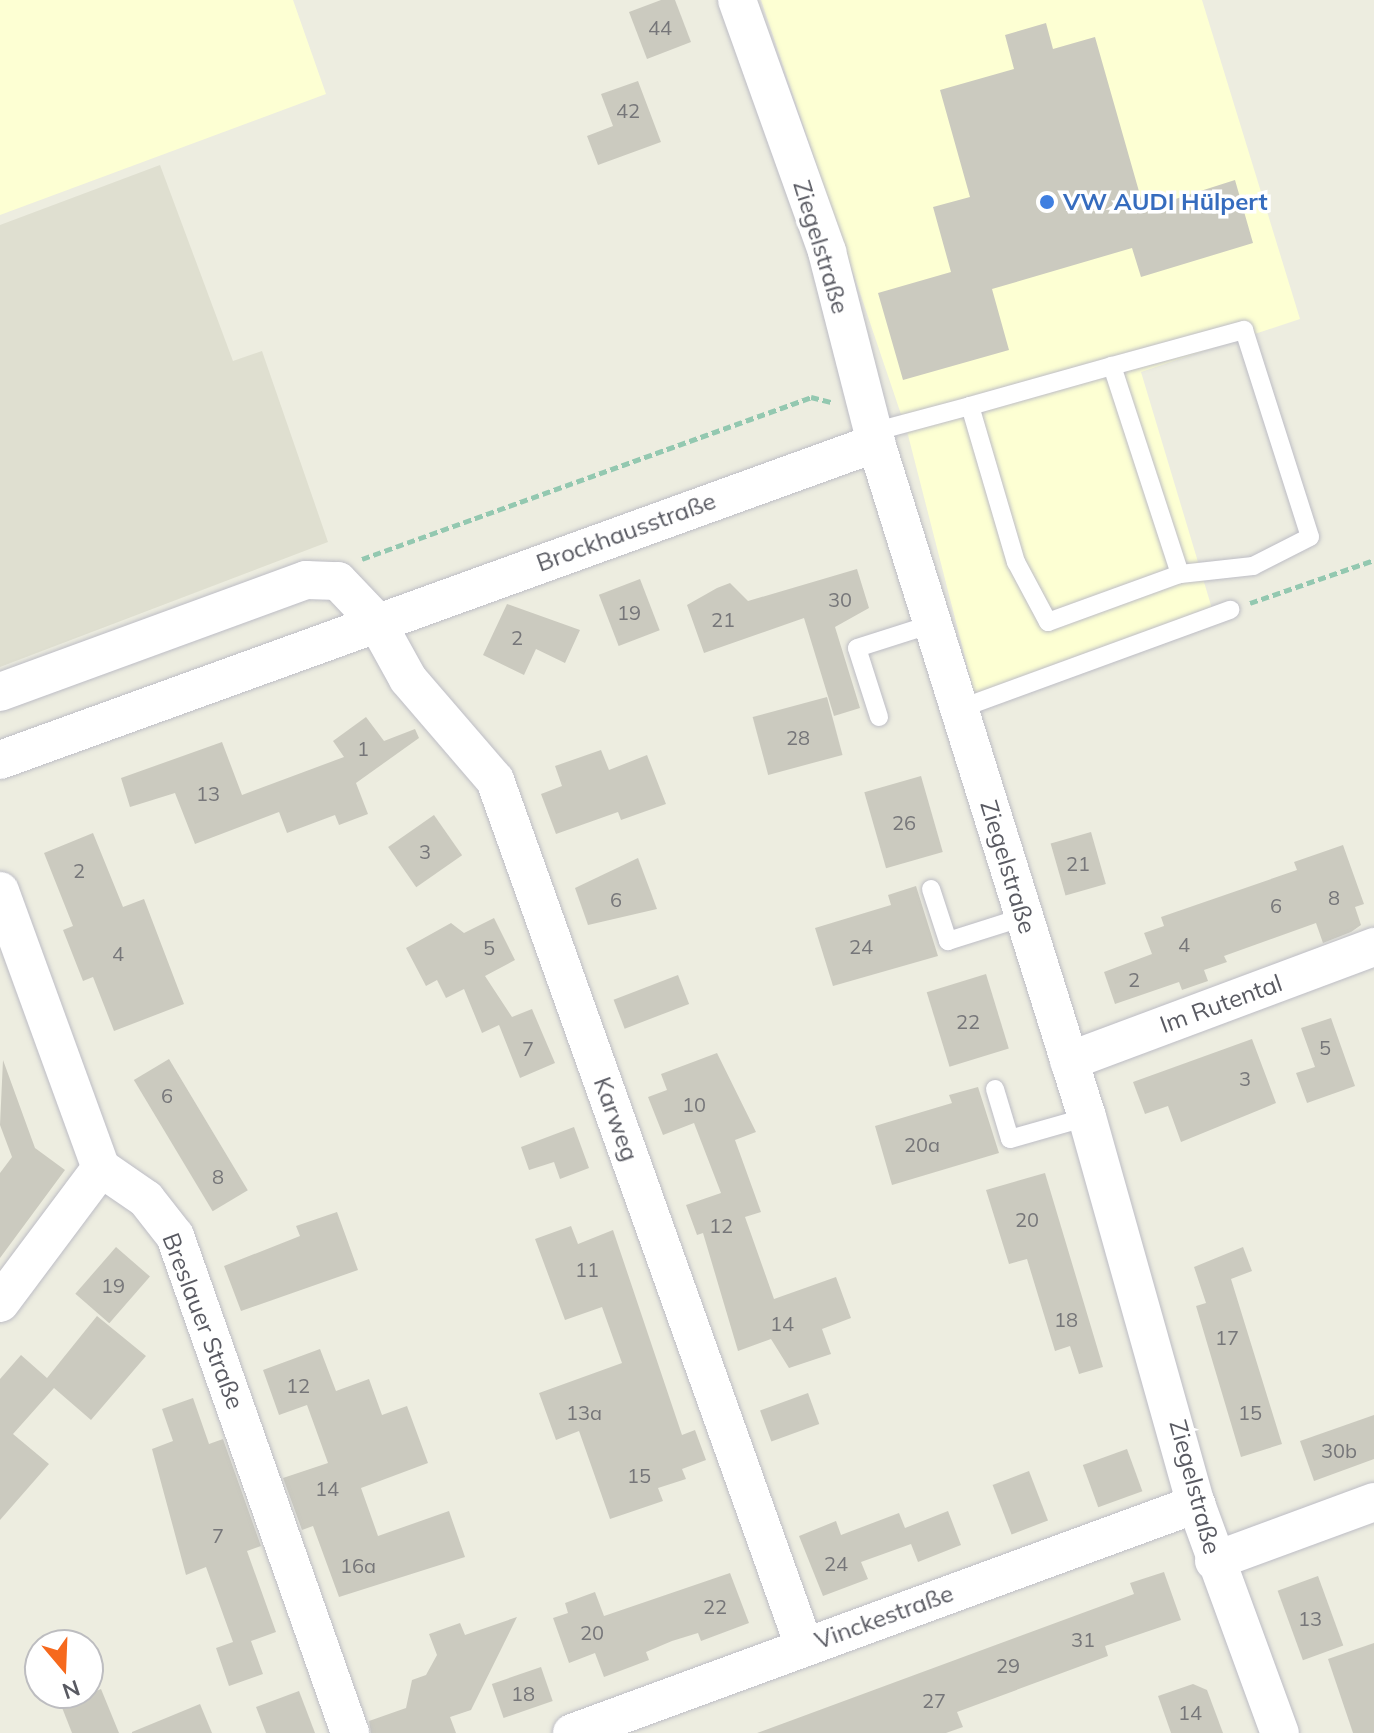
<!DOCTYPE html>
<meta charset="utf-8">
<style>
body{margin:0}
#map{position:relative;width:1374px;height:1733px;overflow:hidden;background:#edede0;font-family:Mulish,sans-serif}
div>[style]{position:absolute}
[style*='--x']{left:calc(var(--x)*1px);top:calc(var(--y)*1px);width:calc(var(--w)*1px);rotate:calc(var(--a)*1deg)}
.commercial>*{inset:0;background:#fdffd3}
.education>*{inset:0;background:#dfdfd0}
.building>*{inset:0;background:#cbcabf;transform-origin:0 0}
.path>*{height:5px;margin-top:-2.5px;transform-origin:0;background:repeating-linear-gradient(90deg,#93c8b0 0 8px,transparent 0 12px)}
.roads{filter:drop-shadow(0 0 2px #bdbdc5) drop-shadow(0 0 2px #bdbdc5)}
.lane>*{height:18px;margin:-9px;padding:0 9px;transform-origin:9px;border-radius:9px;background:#fff}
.street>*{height:38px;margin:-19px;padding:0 19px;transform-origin:19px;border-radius:19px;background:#fff}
.dots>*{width:22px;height:22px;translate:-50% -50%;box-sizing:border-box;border:4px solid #fff;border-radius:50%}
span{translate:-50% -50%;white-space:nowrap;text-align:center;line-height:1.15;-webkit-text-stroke:7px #fff;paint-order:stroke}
.number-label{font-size:20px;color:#767679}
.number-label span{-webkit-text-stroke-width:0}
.shop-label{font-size:24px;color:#366cbe;font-weight:700}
.left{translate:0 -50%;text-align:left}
.street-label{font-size:24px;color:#595a62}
.north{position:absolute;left:24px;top:1629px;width:80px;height:80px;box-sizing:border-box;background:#fff;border:2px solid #bdbdc0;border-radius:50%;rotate:161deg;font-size:22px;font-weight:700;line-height:32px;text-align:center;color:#595a62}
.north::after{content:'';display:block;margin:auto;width:28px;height:36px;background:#f6691d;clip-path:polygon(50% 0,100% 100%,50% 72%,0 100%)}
</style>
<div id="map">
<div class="commercial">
<i style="clip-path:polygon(0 0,293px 0,326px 94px,0 215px)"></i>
<i style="clip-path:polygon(761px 0,1202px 0,1300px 319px,1141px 372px,1213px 612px,976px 700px,908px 435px)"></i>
</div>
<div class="education">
<i style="clip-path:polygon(160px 165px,233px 361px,262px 351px,328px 542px,0 667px,0 225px)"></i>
</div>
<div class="building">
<i style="clip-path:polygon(661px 0,675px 0,691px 42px,647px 59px,629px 12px)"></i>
<i style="clip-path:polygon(1046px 23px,1053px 49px,1095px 37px,1144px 209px,1235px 180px,1253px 243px,1141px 277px,1132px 248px,992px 289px,1009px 350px,903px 380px,878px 293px,951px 272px,933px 207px,970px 197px,940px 90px,1014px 69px,1005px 35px)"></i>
<i style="clip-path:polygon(638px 81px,661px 142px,598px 165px,587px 136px,613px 126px,601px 94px)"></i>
<i style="clip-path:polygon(857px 569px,869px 608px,835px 627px,860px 708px,834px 716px,804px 618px,704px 653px,687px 605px,717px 588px,730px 583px,748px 601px)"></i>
<i style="left:640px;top:579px;width:55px;height:44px;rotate:69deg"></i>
<i style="clip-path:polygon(507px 604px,580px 630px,565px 663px,536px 649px,524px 675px,483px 655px)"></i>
<i style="left:827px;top:697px;width:60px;height:77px;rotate:75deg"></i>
<i style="clip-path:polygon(366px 717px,384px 741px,415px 729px,419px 738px,356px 783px,368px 814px,339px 825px,335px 815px,287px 833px,279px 812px,195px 844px,175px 793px,130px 807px,121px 778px,222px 742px,242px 795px,344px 757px,333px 741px)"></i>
<i style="clip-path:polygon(601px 750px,609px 770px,647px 755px,666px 804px,621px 820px,618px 812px,556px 834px,541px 794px,562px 786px,555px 766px)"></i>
<i style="left:921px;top:776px;width:79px;height:59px;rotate:74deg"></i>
<i style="left:434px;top:815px;width:49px;height:56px;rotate:55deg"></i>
<i style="left:1091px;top:832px;width:54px;height:42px;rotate:74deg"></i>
<i style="clip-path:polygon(93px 833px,123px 907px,144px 899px,184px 1004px,114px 1031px,93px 977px,83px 981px,63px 930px,73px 926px,44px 853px)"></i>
<i style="clip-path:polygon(1343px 845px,1364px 904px,1355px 907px,1361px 925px,1351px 932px,1323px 943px,1316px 923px,1224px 956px,1227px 962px,1204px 970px,1208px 981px,1182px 990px,1179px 982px,1115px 1004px,1104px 972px,1152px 954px,1144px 933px,1164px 926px,1161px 917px,1297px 870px,1294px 862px)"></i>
<i style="clip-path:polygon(638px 858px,657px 909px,588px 925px,575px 888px)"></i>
<i style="clip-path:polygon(916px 886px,938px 956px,833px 986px,815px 928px,891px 905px,888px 895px)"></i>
<i style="clip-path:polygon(494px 918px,515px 960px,485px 976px,512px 1017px,532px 1009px,555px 1063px,520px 1078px,499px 1025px,482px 1033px,464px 989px,446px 998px,437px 980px,426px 986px,406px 948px,451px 923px,464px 933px)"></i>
<i style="left:986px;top:974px;width:78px;height:62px;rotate:73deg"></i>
<i style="left:678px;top:975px;width:31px;height:69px;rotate:69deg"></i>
<i style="clip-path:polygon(1331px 1018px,1355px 1086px,1307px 1103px,1296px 1073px,1315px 1067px,1301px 1028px)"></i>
<i style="clip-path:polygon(1252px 1039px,1276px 1103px,1181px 1142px,1168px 1106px,1145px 1114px,1133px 1082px)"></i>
<i style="clip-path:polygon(717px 1053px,756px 1132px,735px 1140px,761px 1212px,745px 1217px,774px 1299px,836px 1277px,851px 1318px,822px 1329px,831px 1354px,789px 1368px,771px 1339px,738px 1351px,703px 1233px,697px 1235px,686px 1205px,721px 1193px,694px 1123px,663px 1135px,648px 1097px,667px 1090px,661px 1074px)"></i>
<i style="left:169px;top:1059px;width:153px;height:41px;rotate:59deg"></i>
<i style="clip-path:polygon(3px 1060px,35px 1148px,65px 1170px,0 1258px,0 1173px,12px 1157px,0 1125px)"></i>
<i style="clip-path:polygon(978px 1087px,999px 1153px,892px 1185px,875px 1126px,952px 1103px,949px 1095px)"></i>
<i style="clip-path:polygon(574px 1127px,589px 1168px,560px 1179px,554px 1162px,529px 1170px,521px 1147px)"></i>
<i style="clip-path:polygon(1045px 1173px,1103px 1367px,1079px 1374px,1070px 1346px,1055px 1351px,1027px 1259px,1009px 1264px,986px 1190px)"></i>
<i style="clip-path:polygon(337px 1212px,358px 1270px,241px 1311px,224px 1266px,300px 1236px,296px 1226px)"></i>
<i style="clip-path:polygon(571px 1226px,578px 1244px,613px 1230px,682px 1435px,695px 1430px,706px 1460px,682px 1469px,686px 1479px,658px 1488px,663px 1501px,610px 1519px,579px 1431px,556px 1440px,539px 1393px,622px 1363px,602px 1307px,565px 1320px,535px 1239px)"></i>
<i style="left:116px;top:1247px;width:45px;height:62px;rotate:41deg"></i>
<i style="clip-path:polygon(1243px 1247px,1252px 1271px,1231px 1279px,1282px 1444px,1241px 1457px,1196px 1306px,1206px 1303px,1194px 1267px)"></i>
<i style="clip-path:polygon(97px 1316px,146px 1356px,91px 1420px,54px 1388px,13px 1434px,49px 1464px,0 1520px,0 1379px,21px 1355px,47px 1378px)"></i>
<i style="clip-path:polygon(320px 1349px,336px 1391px,369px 1379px,382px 1415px,407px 1406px,428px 1463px,361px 1488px,378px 1536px,449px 1511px,465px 1557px,339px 1597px,313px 1526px,302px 1530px,283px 1478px,328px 1463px,307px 1405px,279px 1415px,263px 1370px)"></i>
<i style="left:808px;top:1393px;width:33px;height:51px;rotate:70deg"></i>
<i style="clip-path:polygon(193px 1398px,209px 1444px,223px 1439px,261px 1546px,247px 1551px,276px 1632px,251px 1641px,263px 1674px,229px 1686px,216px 1648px,233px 1642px,206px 1567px,186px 1575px,152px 1449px,173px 1441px,162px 1409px)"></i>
<i style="clip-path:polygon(1374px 1415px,1374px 1459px,1314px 1481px,1300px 1441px)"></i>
<i style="left:1127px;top:1449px;width:45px;height:47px;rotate:70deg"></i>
<i style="left:1029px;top:1471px;width:53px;height:39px;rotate:69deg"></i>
<i style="clip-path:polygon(948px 1511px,961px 1545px,918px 1562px,911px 1544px,861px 1562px,868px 1579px,823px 1596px,799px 1536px,836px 1521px,841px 1535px,899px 1513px,905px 1528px)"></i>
<i style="clip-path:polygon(1164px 1572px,1181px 1620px,1105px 1646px,1108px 1656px,957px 1712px,963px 1727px,946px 1733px,757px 1733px,1134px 1594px,1130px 1583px)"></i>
<i style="clip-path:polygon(730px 1573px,749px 1623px,701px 1641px,698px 1633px,672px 1641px,646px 1652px,649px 1660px,604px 1677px,595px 1653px,569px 1663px,553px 1618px,568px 1613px,565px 1603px,595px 1592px,604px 1616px)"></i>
<i style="left:1318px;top:1576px;width:74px;height:43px;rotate:70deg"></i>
<i style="clip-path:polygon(517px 1617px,471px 1710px,450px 1717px,456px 1733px,371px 1733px,369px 1721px,406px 1708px,412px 1680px,426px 1675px,437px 1655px,429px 1634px,460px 1623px,465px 1635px)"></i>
<i style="clip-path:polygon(1374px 1643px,1374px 1733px,1353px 1733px,1328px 1659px)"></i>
<i style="left:541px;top:1667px;width:36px;height:52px;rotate:71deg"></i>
<i style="clip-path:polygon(1193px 1684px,1207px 1690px,1223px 1733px,1171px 1733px,1158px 1696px)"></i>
<i style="clip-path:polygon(101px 1689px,119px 1733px,72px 1733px,61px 1705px)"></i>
<i style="clip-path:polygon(299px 1691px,315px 1733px,266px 1733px,256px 1707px)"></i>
<i style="clip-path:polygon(200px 1704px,212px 1733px,132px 1733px,132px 1732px)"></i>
</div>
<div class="path">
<i style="--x:362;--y:559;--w:477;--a:-19.8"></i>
<i style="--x:811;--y:397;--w:21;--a:14"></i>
<i style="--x:1250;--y:603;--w:131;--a:-19.1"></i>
</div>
<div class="roads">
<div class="lane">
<i style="--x:970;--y:406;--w:163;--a:73.6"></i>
<i style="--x:1016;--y:562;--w:68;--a:61.9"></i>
<i style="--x:1048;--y:622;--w:140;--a:-20"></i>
<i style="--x:873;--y:432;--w:100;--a:-15"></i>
<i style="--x:970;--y:406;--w:148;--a:-15.7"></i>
<i style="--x:1112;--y:366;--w:137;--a:-15.3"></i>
<i style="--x:1244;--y:330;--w:217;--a:72.3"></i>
<i style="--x:1310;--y:537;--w:64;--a:153"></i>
<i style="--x:1253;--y:566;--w:73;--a:173.7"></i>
<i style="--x:1180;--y:574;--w:219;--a:-108.1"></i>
<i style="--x:959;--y:709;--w:289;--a:-20.1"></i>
<i style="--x:879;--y:717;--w:72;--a:-107.7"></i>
<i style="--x:857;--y:648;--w:79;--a:-17.7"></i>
<i style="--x:931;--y:889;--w:55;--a:71.9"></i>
<i style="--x:948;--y:941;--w:80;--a:-17.5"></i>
<i style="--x:995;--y:1089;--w:52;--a:73.3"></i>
<i style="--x:1010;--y:1139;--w:80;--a:-15.9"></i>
</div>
<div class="street">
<i style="--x:737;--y:0;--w:268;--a:70.3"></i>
<i style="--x:827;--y:252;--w:197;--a:75.6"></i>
<i style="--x:876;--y:443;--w:706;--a:72.62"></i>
<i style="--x:1087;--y:1117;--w:402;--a:74.3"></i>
<i style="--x:1196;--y:1504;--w:244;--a:69.9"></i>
<i style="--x:0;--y:692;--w:326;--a:-20.1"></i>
<i style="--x:306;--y:580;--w:32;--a:2"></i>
<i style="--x:338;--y:581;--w:55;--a:46.5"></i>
<i style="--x:376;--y:621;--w:66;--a:61.1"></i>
<i style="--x:408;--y:679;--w:133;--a:49.3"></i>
<i style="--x:495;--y:780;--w:919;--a:70.36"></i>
<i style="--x:0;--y:760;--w:932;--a:-19.89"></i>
<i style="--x:0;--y:891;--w:295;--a:70"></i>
<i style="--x:101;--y:1168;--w:55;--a:34.6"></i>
<i style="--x:146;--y:1199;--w:47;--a:51.9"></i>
<i style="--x:175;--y:1236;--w:527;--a:70.6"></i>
<i style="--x:1069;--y:1061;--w:326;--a:-20.5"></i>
<i style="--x:0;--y:1303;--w:169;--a:-53.2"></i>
<i style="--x:1214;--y:1561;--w:171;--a:-20.2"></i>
<i style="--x:572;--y:1733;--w:665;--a:-20.15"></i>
</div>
</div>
<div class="dots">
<i style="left:1047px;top:202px;background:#3f7fe0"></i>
</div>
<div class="number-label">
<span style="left:660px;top:27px">44</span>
<span style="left:628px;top:110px">42</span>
<span style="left:840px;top:599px">30</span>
<span style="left:629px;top:612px">19</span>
<span style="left:723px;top:619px">21</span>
<span style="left:517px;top:637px">2</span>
<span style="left:798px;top:737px">28</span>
<span style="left:363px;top:748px">1</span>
<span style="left:208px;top:793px">13</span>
<span style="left:904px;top:822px">26</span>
<span style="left:425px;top:851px">3</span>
<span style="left:1078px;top:863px">21</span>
<span style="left:79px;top:870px">2</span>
<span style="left:1334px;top:897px">8</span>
<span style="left:616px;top:899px">6</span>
<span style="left:1276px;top:905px">6</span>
<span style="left:1184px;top:944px">4</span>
<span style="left:861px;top:946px">24</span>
<span style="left:489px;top:947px">5</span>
<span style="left:118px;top:953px">4</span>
<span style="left:1134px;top:979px">2</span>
<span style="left:968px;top:1021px">22</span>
<span style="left:1325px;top:1047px">5</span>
<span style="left:528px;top:1048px">7</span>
<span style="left:1245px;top:1078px">3</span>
<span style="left:167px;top:1095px">6</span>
<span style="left:694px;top:1104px">10</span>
<span style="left:922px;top:1144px">20a</span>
<span style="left:218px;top:1176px">8</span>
<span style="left:1027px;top:1219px">20</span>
<span style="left:721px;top:1225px">12</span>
<span style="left:587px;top:1269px">11</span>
<span style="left:113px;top:1285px">19</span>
<span style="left:1066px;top:1319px">18</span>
<span style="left:782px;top:1323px">14</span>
<span style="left:1227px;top:1337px">17</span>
<span style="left:298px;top:1385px">12</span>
<span style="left:584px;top:1412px">13a</span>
<span style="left:1250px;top:1412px">15</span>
<span style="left:1339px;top:1450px">30b</span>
<span style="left:639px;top:1475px">15</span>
<span style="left:327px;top:1488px">14</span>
<span style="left:218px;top:1535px">7</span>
<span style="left:836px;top:1563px">24</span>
<span style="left:358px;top:1565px">16a</span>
<span style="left:715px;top:1606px">22</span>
<span style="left:1310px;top:1618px">13</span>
<span style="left:592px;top:1632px">20</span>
<span style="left:1083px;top:1639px">31</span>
<span style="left:1008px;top:1665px">29</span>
<span style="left:523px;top:1693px">18</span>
<span style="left:934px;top:1700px">27</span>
<span style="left:1190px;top:1712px">14</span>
</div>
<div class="shop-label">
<span class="left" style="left:1063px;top:202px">VW AUDI Hülpert</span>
</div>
<div class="street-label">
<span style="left:821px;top:247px;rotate:73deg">Ziegelstraße</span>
<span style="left:626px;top:532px;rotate:-20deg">Brockhausstraße</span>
<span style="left:1008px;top:867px;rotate:73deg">Ziegelstraße</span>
<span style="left:1221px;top:1004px;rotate:-20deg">Im Rutental</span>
<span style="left:616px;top:1119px;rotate:70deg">Karweg</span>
<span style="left:203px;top:1321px;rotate:69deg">Breslauer Straße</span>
<span style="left:1195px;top:1487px;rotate:75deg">Ziegelstraße</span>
<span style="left:884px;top:1617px;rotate:-20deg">Vinckestraße</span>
</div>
<div class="north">N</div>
</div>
